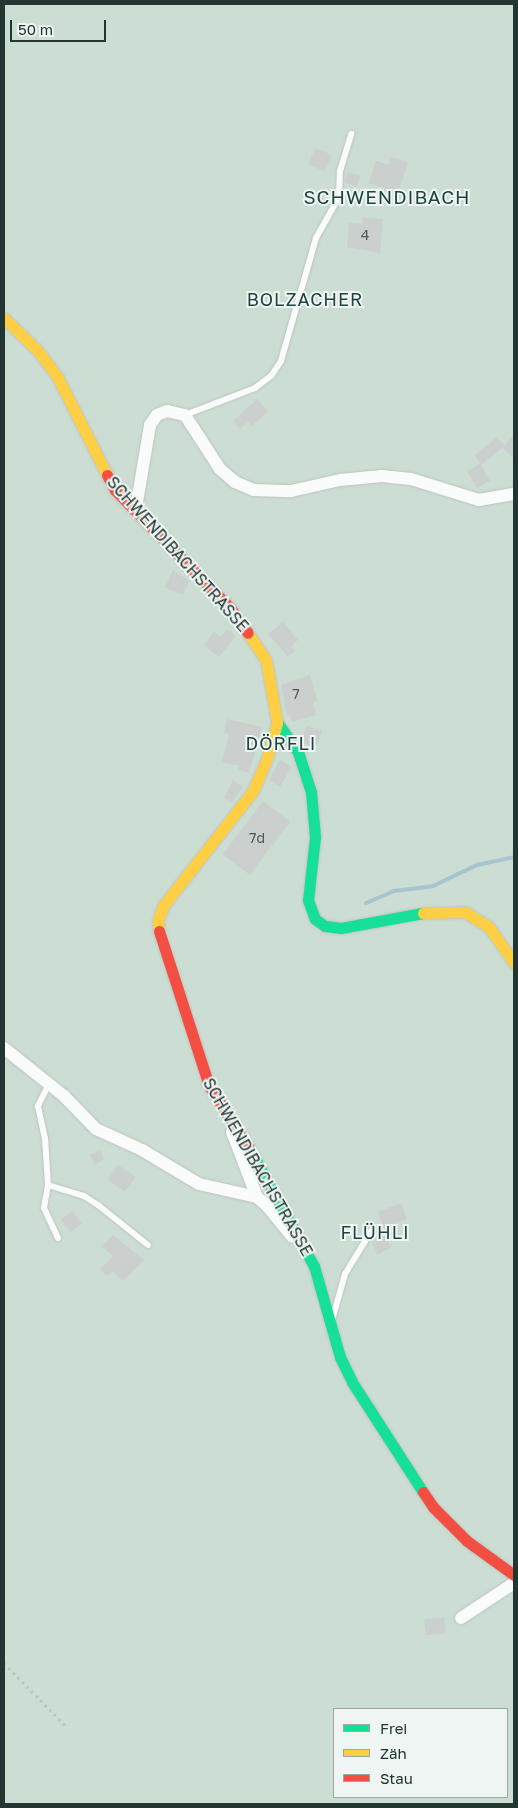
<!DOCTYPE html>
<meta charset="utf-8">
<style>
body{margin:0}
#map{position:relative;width:518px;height:1808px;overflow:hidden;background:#e1e6e4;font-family:"Golos Text",sans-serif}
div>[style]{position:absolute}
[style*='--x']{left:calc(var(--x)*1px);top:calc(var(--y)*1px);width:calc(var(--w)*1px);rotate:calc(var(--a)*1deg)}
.green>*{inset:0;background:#ccddd3}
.stream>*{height:4px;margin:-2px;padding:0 2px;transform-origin:2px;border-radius:2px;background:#a6c5cf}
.building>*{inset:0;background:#cbcfce;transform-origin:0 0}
.path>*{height:2.5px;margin-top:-1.25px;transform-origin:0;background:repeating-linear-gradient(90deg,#bfc5c4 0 2.5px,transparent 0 6.5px)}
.roads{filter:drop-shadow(0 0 1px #bec3c1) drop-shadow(0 0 1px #bec3c1)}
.lane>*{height:6px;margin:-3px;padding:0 3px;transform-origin:3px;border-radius:3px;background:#fafbfb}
.street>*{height:12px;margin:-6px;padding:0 6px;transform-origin:6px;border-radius:6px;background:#fafbfb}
.fast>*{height:11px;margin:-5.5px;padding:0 5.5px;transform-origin:5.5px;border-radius:5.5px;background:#16e098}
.slow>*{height:11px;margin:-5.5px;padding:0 5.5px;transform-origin:5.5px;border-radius:5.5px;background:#ffcf43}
.jam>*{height:11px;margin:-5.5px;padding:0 5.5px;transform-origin:5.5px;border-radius:5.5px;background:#f24e42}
span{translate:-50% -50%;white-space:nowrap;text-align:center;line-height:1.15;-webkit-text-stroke:4px #eef5f2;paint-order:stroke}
.number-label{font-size:14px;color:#4c5c59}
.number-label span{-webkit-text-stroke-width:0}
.street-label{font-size:16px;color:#223532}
.neighbourhood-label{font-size:18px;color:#214440;letter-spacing:1px}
.quarter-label{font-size:19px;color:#214440;letter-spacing:1px}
.frame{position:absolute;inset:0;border:5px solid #223532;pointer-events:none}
.legend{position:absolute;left:333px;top:1708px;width:175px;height:90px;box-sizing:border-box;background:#eef5f2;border:1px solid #9ca8a5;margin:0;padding:6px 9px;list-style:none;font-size:15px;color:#223532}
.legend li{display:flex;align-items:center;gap:10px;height:25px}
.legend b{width:25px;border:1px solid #9ca8a5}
.scale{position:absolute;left:10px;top:20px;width:96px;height:22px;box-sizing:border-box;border:2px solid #223532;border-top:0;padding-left:6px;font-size:15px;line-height:18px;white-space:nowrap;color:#223532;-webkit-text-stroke:4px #eef5f2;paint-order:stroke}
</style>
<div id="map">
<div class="green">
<i style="clip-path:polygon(evenodd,4px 4px,514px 4px,514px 1804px,4px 1804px,4px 4px,334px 1709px,507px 1709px,507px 1797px,334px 1797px,334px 1709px)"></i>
</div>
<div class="stream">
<i style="--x:366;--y:903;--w:30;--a:-23"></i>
<i style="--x:394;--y:891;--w:39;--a:-7"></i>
<i style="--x:433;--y:886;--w:49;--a:-25.5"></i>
<i style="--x:477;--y:865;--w:38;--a:-12"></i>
</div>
<div class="building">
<i style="left:315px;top:148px;width:18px;height:18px;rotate:22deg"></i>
<i style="clip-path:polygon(391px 157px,408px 162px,398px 193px,369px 183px,376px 161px,389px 165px)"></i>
<i style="left:348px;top:172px;width:13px;height:11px;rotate:18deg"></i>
<i style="clip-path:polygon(363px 217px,383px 219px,380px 253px,347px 247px,349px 223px,362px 224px)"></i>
<i style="clip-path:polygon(257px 399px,268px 412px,252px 426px,248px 422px,240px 429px,233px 421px)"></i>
<i style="clip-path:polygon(514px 434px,514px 458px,502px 448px,481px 465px,490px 481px,477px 488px,467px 471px,480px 464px,475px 455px,496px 438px,505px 445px)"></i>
<i style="clip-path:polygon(173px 570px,189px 581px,183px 595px,165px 587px)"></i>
<i style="clip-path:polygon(283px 622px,298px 640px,291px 646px,295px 651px,288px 657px,268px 634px)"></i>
<i style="clip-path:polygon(227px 629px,236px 636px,219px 657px,204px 645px,214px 632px,221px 637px)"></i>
<i style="clip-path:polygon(310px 675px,317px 701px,313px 702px,316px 715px,292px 722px,290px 715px,287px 716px,281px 685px)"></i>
<i style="clip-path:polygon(227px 719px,262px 727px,249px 773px,238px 769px,239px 766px,222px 762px,229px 734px,224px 733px)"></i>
<i style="clip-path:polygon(307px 726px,322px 731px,317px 745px,312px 743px,310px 749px,302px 739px)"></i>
<i style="left:280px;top:760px;width:13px;height:23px;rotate:29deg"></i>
<i style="clip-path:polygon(233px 780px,243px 787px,232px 802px,224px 798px)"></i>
<i style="left:263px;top:801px;width:34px;height:67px;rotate:37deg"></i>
<i style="clip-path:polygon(100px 1150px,104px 1160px,95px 1164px,90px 1155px)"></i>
<i style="left:118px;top:1165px;width:21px;height:18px;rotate:35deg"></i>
<i style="left:401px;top:1203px;width:17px;height:25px;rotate:69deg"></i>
<i style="left:72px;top:1211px;width:16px;height:14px;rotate:52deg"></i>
<i style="clip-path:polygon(113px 1235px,144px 1260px,123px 1281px,113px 1271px,107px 1276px,100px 1269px,113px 1256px,102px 1246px)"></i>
<i style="left:385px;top:1236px;width:13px;height:15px;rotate:63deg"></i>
<i style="left:444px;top:1617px;width:16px;height:20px;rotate:83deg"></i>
</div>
<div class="path">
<i style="--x:4;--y:1663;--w:90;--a:45.5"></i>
</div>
<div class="roads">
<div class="lane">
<i style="--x:185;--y:415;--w:75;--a:-21.1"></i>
<i style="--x:255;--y:388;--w:20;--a:-37"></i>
<i style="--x:271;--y:376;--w:18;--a:-56"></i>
<i style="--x:281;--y:361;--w:128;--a:-74.1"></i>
<i style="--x:316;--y:238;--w:47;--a:-60.7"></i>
<i style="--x:339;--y:197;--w:26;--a:-88"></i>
<i style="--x:340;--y:171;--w:39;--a:-73"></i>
<i style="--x:49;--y:1084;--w:25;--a:117"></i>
<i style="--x:38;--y:1106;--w:33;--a:78"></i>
<i style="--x:45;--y:1138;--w:47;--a:86.3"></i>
<i style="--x:48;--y:1185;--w:38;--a:17"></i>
<i style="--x:84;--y:1196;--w:17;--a:33"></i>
<i style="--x:98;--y:1205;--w:64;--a:38.7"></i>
<i style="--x:48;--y:1185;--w:23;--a:100"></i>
<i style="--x:44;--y:1208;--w:33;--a:65"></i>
<i style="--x:333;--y:1317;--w:45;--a:-74.4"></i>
<i style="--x:345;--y:1274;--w:52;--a:-58.5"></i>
</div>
<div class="street">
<i style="--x:136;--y:508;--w:84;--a:-80.4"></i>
<i style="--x:150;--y:425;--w:12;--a:-55"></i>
<i style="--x:157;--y:415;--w:11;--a:-22"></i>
<i style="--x:167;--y:411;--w:18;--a:13"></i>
<i style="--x:185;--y:415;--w:64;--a:57.1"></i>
<i style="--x:220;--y:469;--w:20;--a:41"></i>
<i style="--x:235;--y:482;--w:21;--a:23"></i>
<i style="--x:254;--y:490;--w:37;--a:2"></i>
<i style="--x:291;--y:491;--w:50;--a:-12.7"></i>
<i style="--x:340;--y:480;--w:42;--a:-5.4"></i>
<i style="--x:382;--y:476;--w:29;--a:6"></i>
<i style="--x:411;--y:479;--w:71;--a:17.2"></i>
<i style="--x:479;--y:500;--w:36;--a:-10"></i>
<i style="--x:4;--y:1048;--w:77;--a:38.7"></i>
<i style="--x:64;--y:1096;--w:46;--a:45.9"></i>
<i style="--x:96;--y:1129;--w:51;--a:24.5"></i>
<i style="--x:142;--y:1150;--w:66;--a:30.8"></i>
<i style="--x:199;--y:1184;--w:59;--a:12.6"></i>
<i style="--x:257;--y:1197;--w:15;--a:42"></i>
<i style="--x:268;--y:1207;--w:38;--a:51"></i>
<i style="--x:232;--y:1132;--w:70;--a:69"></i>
<i style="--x:461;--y:1618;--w:64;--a:-33.4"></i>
</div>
<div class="fast">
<i style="--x:277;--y:722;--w:37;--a:55"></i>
<i style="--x:298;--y:752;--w:42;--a:72"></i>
<i style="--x:311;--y:792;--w:45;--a:84.9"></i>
<i style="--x:315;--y:837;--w:63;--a:96.3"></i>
<i style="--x:308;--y:900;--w:20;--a:70"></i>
<i style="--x:315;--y:919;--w:12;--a:35"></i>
<i style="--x:325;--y:926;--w:16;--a:7"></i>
<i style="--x:341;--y:928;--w:83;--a:-10.4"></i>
<i style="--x:249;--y:1148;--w:135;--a:61.2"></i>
<i style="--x:314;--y:1266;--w:95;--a:74.1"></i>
<i style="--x:340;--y:1357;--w:28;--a:64"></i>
<i style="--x:352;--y:1382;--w:131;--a:57.2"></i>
</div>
<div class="slow">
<i style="--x:4;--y:318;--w:47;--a:44.1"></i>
<i style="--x:38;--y:351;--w:31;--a:53"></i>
<i style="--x:57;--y:376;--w:111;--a:63.2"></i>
<i style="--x:423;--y:913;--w:42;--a:-1.4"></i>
<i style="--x:465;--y:912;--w:28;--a:32"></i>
<i style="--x:489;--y:927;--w:44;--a:55.2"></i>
<i style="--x:159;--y:931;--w:11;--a:-95"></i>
<i style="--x:158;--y:920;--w:15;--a:-70"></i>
<i style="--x:163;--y:906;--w:146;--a:-52"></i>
<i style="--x:253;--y:791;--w:36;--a:-67"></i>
<i style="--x:267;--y:758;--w:37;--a:-74"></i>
<i style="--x:277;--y:722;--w:63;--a:-100.1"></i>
<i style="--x:266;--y:660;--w:32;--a:-124"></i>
</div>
<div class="jam">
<i style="--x:107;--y:475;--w:17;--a:62"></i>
<i style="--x:115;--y:490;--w:166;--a:45.7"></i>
<i style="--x:231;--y:609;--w:29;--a:55"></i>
<i style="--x:159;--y:931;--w:163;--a:72.1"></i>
<i style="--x:209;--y:1086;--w:74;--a:57.2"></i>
<i style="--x:423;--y:1492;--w:18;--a:56"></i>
<i style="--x:433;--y:1507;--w:48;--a:45"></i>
<i style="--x:467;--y:1541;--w:58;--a:35.9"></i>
</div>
</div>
<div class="number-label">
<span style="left:365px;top:235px">4</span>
<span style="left:296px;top:694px">7</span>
<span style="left:257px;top:838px">7d</span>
</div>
<div class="street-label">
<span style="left:178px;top:554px;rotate:48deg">SCHWENDIBACHSTRASSE</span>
<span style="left:258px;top:1167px;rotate:60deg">SCHWENDIBACHSTRASSE</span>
</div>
<div class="neighbourhood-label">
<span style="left:305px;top:299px">BOLZACHER</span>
<span style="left:281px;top:743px">DÖRFLI</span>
<span style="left:375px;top:1232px">FLÜHLI</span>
</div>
<div class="quarter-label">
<span style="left:387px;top:197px">SCHWENDIBACH</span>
</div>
<div class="frame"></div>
<ul class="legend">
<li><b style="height:6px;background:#16e098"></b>Frei</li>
<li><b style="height:6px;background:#ffcf43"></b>Zäh</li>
<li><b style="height:6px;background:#f24e42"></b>Stau</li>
</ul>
<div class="scale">50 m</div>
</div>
